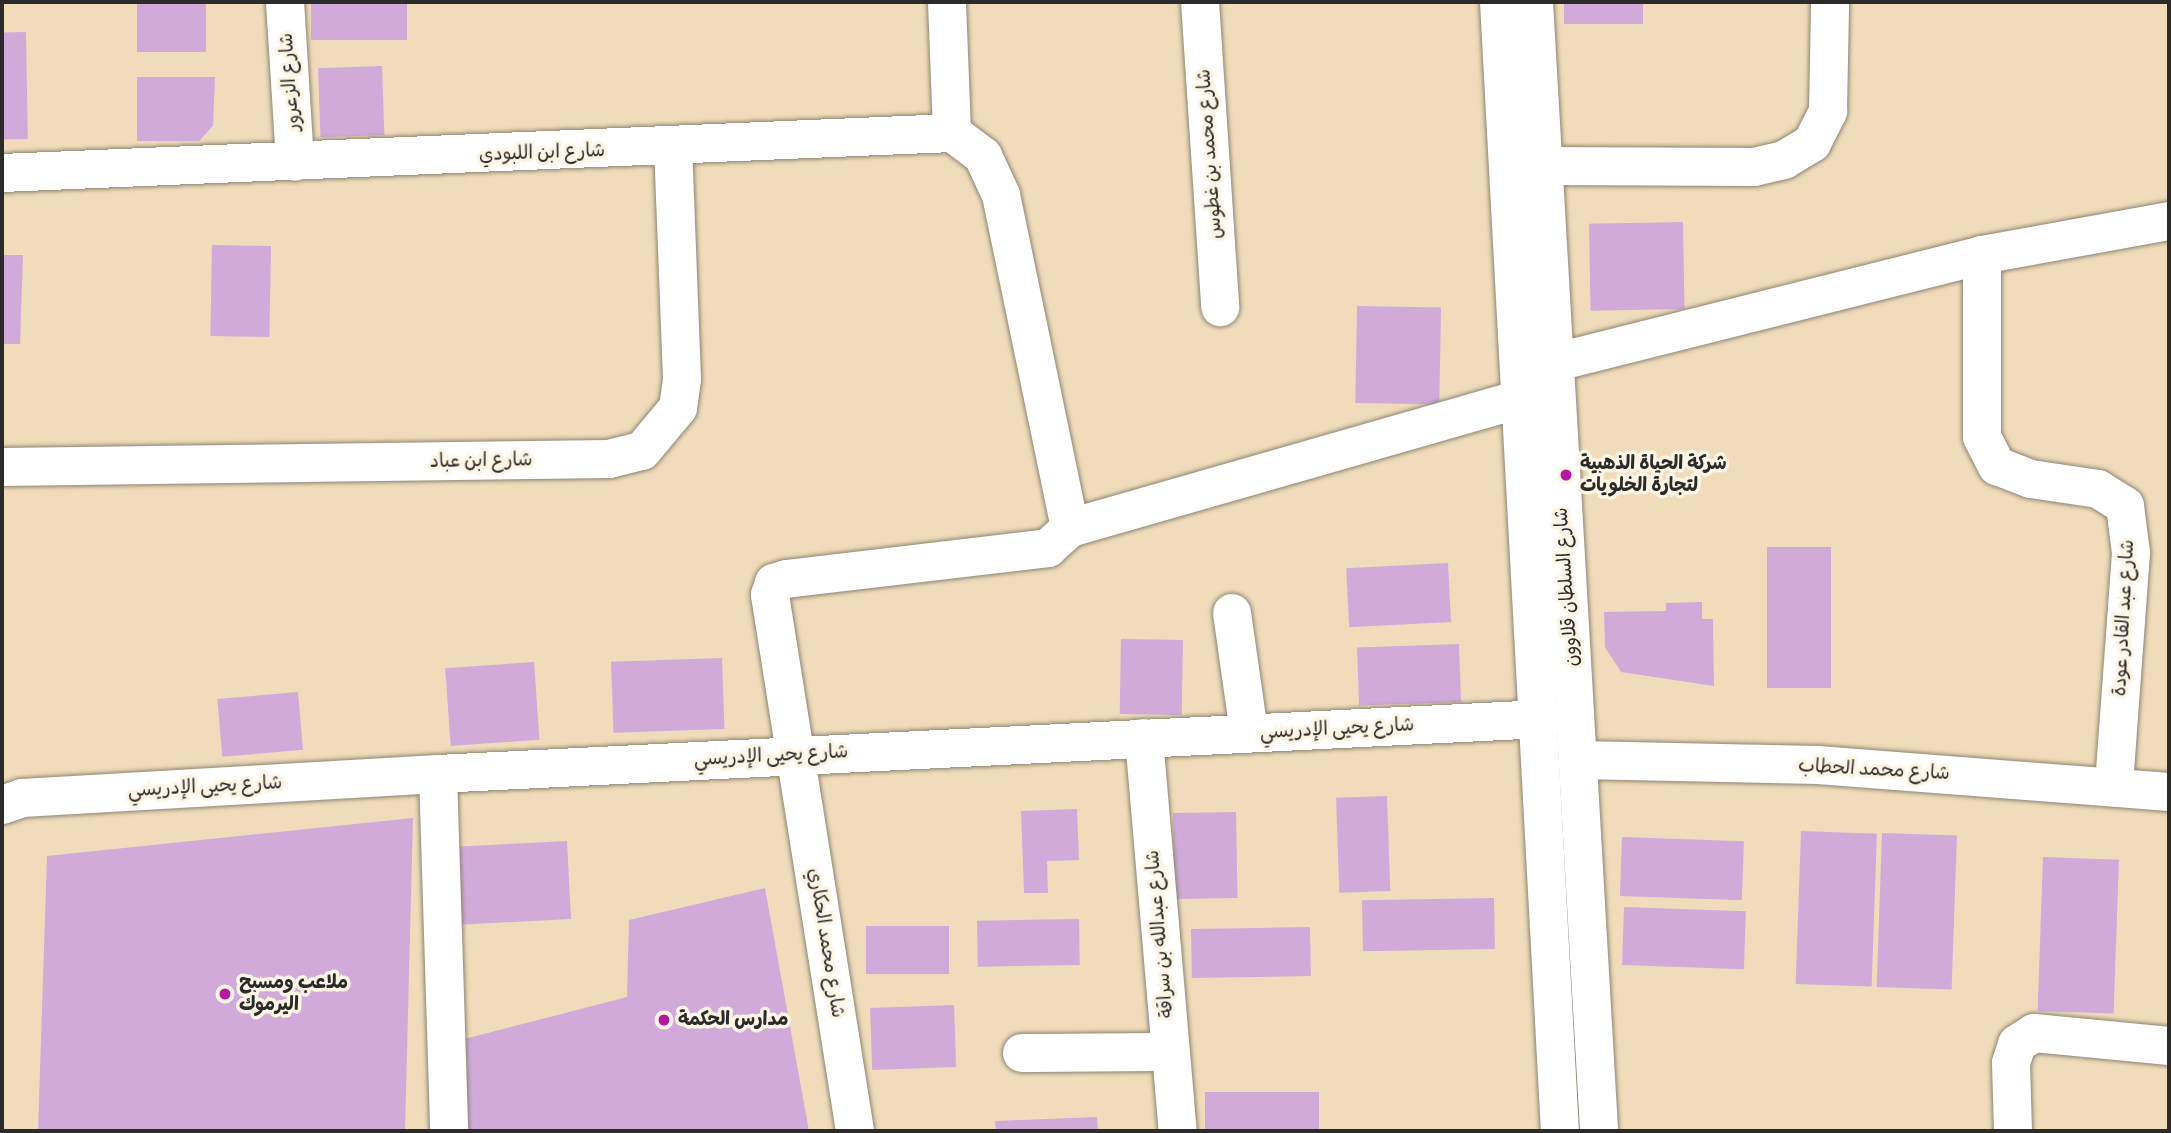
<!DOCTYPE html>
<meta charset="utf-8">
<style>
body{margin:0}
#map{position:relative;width:2171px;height:1133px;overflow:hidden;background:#f0dcbb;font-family:Pangolin,"Playpen Sans Arabic",sans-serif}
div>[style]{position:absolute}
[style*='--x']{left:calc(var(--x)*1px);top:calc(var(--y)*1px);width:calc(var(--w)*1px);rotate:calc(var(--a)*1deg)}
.building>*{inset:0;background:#d1aada;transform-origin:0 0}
.roads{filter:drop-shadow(0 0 2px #8e8473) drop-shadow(0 0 2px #8e8473)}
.minor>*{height:38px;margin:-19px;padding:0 19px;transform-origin:19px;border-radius:19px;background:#fff}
.dots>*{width:19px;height:19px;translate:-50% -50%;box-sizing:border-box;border:4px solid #fcf5e5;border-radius:50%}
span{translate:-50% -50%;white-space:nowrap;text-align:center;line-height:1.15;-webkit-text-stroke:7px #fcf5e5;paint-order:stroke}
.street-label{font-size:19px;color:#2b2b2b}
.poi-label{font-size:19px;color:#2b2b2b;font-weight:700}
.left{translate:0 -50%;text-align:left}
.frame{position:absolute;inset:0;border:4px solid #2b2b2b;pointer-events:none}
</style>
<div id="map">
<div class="building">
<i style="left:137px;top:2px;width:69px;height:50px"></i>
<i style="left:311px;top:2px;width:96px;height:38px"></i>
<i style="left:1564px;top:2px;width:79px;height:22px"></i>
<i style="left:26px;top:32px;width:107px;height:24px;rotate:89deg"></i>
<i style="left:382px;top:66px;width:69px;height:64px;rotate:88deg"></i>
<i style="clip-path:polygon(137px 77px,215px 77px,213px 126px,199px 141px,137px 141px)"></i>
<i style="left:1683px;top:222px;width:87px;height:94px;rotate:89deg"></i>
<i style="left:212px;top:245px;width:59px;height:91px;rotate:1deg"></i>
<i style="clip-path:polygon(2px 255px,23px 255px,20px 344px,2px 344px)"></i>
<i style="left:1357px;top:306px;width:84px;height:97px;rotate:1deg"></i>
<i style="left:1831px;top:547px;width:141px;height:64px;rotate:90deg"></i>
<i style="left:1448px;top:563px;width:59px;height:102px;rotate:87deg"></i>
<i style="clip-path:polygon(1702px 602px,1702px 619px,1713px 619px,1714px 686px,1621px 672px,1605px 647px,1604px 612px,1666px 611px,1666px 603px)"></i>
<i style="left:1121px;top:639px;width:62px;height:75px;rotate:1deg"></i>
<i style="left:1459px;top:644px;width:58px;height:102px;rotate:88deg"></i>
<i style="left:722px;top:658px;width:71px;height:111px;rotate:88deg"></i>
<i style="left:534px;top:662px;width:78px;height:89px;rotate:86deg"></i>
<i style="left:298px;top:692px;width:58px;height:81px;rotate:85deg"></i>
<i style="left:1387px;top:796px;width:95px;height:51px;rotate:88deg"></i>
<i style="clip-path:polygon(1077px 809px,1079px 860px,1047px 861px,1048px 893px,1024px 893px,1021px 811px)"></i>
<i style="left:1236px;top:812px;width:86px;height:63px;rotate:89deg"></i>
<i style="clip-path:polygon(413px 818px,405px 1131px,38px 1131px,47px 856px)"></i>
<i style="left:1801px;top:831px;width:76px;height:153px;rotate:2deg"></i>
<i style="left:1882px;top:833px;width:75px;height:154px;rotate:2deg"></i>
<i style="left:1622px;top:837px;width:122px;height:59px;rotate:2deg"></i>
<i style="left:567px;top:841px;width:78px;height:116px;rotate:87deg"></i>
<i style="left:2043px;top:857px;width:76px;height:154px;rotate:2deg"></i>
<i style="clip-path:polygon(765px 888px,809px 1131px,465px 1131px,449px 1043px,627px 997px,629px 920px)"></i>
<i style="left:1494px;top:898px;width:51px;height:132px;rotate:89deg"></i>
<i style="left:1624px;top:907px;width:122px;height:58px;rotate:2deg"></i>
<i style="left:1079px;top:919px;width:46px;height:102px;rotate:89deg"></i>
<i style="left:866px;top:926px;width:83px;height:48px"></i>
<i style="left:1310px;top:927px;width:49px;height:119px;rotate:89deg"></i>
<i style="left:954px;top:1005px;width:62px;height:84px;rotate:88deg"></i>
<i style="left:1319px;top:1092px;width:39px;height:114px;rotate:90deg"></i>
<i style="clip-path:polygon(1097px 1117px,1098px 1131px,996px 1131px,995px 1121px)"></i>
</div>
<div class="roads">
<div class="minor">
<i style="--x:285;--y:2;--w:160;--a:86.4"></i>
<i style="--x:947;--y:2;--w:131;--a:87.8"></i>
<i style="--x:1200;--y:2;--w:306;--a:86.2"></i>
<i style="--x:1499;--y:2;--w:1131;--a:86.91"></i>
<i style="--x:1534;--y:2;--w:1131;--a:86.7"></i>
<i style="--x:1543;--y:166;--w:211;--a:0.3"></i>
<i style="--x:1754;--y:167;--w:31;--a:-13"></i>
<i style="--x:1784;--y:160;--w:33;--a:-31"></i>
<i style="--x:1812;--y:143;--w:36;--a:-63"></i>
<i style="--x:1828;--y:111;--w:109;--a:-88.9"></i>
<i style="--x:2;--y:173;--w:951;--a:-2.41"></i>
<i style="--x:1982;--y:255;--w:182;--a:90"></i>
<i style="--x:1982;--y:437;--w:33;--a:63"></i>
<i style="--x:1997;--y:466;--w:36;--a:21"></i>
<i style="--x:2031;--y:479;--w:68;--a:8.5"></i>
<i style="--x:2098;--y:489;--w:32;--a:32"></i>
<i style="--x:2125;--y:506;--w:47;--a:82.7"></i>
<i style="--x:2131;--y:553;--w:235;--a:94.2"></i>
<i style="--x:1553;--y:363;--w:442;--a:-14.1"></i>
<i style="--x:1982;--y:255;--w:190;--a:-10.3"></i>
<i style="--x:2;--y:467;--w:607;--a:-0.76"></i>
<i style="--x:609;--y:459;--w:34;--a:-14"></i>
<i style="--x:642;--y:451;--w:56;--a:-50.1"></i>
<i style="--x:678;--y:408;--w:29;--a:-82"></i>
<i style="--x:682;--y:379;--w:231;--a:-92.2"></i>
<i style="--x:1070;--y:528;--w:472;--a:-16"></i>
<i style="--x:1232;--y:613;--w:121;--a:81.9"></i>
<i style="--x:1144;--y:738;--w:394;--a:85.1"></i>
<i style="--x:1579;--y:760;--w:239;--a:1.2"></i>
<i style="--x:1818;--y:765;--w:352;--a:4.4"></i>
<i style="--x:438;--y:774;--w:357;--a:88.2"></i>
<i style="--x:2;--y:805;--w:21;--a:-19"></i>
<i style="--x:22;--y:798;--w:417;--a:-3.3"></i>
<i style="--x:438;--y:774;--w:1104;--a:-2.85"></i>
<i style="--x:1022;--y:1053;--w:148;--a:-0.4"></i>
<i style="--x:855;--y:1131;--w:543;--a:-99.01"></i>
<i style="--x:770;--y:595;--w:13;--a:-72"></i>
<i style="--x:774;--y:583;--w:13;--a:-18"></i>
<i style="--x:786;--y:579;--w:264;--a:-6.7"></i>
<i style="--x:1048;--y:548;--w:30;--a:-42"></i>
<i style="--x:1070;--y:528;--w:340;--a:-101.7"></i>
<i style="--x:1001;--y:195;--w:43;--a:-114.8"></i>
<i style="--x:983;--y:156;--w:39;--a:-143"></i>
<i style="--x:2013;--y:1131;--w:68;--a:-91.7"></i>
<i style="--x:2011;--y:1063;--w:20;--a:-72"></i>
<i style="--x:2017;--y:1044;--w:20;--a:-33"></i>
<i style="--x:2034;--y:1033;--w:136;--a:5.5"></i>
</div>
</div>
<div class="dots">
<i style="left:1566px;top:475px;background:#b5179e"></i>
<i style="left:225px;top:994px;background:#b5179e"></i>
<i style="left:664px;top:1020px;background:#b5179e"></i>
</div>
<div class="street-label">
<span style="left:290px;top:82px;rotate:-94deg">شارع الزعرور</span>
<span style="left:542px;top:153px;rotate:-2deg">شارع ابن اللبودي</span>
<span style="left:1210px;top:154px;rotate:-94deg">شارع محمد بن غطوس</span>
<span style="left:481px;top:461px;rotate:-1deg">شارع ابن عباد</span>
<span style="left:1567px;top:587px;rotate:-94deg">شارع السلطان قلاوون</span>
<span style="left:2124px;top:618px;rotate:-87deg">شارع عبد القادر عودة</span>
<span style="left:1337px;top:729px;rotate:-3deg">شارع يحيى الإدريسي</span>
<span style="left:771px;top:756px;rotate:-3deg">شارع يحيى الإدريسي</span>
<span style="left:1874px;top:770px;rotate:3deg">شارع محمد الحطاب</span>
<span style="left:205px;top:787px;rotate:-3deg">شارع يحيى الإدريسي</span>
<span style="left:1160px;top:934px;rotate:-95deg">شارع عبدالله بن سراقة</span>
<span style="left:826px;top:943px;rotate:81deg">شارع محمد الحكاري</span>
</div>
<div class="poi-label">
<span class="left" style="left:1580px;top:475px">شركة الحياة الذهبية<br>لتجارة الخلويات</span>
<span class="left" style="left:239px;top:994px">ملاعب ومسبح<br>اليرموك</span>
<span class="left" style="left:678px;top:1020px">مدارس الحكمة</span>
</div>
<div class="frame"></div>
</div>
